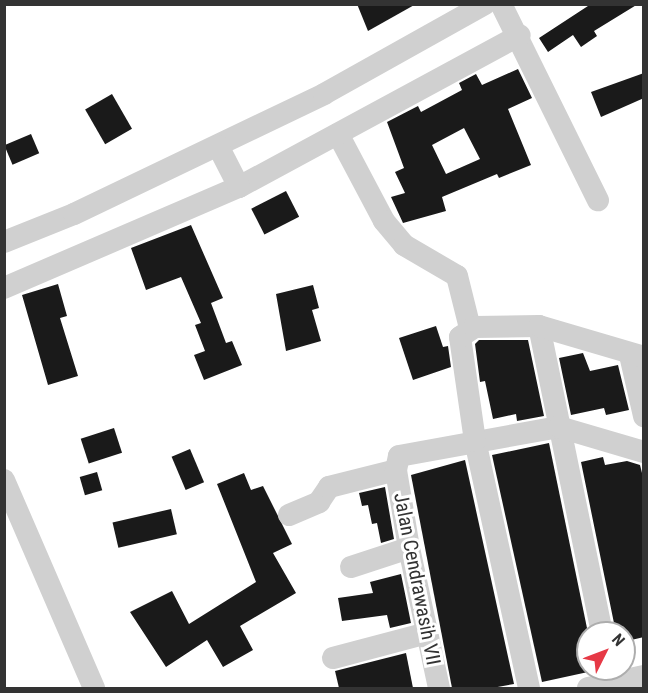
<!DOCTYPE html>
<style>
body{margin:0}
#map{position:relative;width:648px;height:693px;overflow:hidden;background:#fff;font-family:"Roboto Condensed",sans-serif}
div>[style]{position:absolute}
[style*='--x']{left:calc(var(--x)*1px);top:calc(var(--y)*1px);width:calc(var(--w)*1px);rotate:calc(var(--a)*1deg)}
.building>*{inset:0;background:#1a1a1a;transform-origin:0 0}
.minor>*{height:22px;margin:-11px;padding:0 11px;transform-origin:11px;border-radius:11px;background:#d0d0d0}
span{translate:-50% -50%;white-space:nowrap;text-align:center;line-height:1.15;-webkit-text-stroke:6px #fff;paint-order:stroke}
.street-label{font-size:20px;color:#333}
.frame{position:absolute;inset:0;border:6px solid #333;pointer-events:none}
.north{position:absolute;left:576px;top:621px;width:60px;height:60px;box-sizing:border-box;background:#fff;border:2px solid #adadad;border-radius:50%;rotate:48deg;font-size:16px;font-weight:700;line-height:24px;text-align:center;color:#333}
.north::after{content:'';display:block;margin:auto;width:21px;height:27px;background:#e63946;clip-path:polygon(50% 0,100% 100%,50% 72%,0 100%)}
</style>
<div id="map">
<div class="building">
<i style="clip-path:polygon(357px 4px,416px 4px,368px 31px)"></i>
<i style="clip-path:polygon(591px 4px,638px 4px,594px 31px,597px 36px,581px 47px,573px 35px,548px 52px,539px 38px)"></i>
<i style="clip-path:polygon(evenodd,518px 69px,532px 98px,508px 109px,531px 165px,499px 178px,497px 174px,442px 197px,446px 211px,403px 223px,391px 197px,405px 193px,395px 172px,404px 168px,387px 122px,418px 106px,421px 112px,462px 90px,459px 83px,476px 74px,482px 85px,518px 69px,464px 128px,480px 159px,446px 174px,432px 145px,464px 128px)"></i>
<i style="clip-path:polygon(644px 73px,644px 98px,601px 117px,591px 92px)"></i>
<i style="left:112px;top:94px;width:40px;height:31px;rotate:60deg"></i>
<i style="left:31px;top:134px;width:21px;height:29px;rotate:67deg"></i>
<i style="left:286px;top:191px;width:29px;height:39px;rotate:63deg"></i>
<i style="clip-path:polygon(191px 225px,223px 298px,211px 303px,226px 343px,232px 341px,242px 365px,204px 380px,194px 355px,205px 351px,195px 325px,201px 323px,181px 277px,146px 290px,131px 248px)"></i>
<i style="clip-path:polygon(58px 284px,67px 316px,60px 318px,78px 376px,48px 385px,22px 295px)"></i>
<i style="clip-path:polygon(313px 285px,319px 308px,312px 310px,321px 341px,286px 351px,276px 294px)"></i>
<i style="clip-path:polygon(436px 326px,443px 347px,448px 346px,451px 367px,413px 380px,399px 338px)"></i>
<i style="clip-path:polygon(479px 340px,528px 340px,544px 416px,517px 421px,516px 414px,493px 419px,485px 381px,480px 382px,475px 344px)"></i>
<i style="clip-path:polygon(583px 353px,590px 371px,618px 365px,629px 410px,606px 415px,604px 408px,571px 415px,559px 358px)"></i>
<i style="left:114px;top:428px;width:26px;height:35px;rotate:72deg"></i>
<i style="clip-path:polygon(549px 443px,588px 633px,588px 672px,542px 682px,492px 455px)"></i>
<i style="left:190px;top:449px;width:36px;height:20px;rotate:67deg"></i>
<i style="clip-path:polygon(603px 457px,605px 465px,627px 461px,640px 465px,644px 481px,644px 637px,627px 641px,623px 626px,615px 628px,581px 462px)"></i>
<i style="clip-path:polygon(465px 460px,514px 684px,492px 688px,452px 688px,411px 475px)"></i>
<i style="left:97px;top:472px;width:19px;height:18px;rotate:74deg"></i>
<i style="clip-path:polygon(244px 473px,251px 490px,263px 486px,292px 544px,273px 553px,296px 593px,240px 626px,253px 650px,223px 667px,207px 640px,166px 667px,130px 612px,172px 591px,189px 624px,256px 582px,217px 484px)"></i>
<i style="clip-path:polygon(385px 487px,394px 539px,381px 543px,377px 523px,372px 524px,368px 505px,362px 506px,359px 493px)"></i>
<i style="left:171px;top:509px;width:26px;height:60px;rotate:77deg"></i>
<i style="clip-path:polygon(401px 574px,411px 623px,390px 628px,387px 615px,342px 621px,338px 598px,373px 593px,370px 582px)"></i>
<i style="clip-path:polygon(406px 653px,413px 688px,339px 688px,335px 671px)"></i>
</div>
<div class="minor">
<i style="--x:501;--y:4;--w:219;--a:63.7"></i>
<i style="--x:338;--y:134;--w:98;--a:62.1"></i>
<i style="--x:384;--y:221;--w:31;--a:50"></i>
<i style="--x:404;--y:245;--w:61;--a:30.3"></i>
<i style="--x:457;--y:276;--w:54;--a:76"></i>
<i style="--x:239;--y:187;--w:319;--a:-28.4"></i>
<i style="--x:4;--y:242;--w:75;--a:-21.8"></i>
<i style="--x:74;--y:214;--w:277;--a:-25.6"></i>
<i style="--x:324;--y:94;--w:184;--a:-29.2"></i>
<i style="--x:4;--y:288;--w:256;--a:-23.3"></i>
<i style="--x:239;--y:187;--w:46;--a:-117.1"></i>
<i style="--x:539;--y:326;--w:313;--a:78.4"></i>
<i style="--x:630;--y:355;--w:63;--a:77.1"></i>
<i style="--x:4;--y:480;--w:227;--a:66.6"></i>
<i style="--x:289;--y:515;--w:33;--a:-23"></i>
<i style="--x:319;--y:502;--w:18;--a:-56"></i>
<i style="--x:329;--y:487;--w:69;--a:-14.2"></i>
<i style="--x:351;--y:567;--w:61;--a:-18.1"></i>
<i style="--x:333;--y:658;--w:97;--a:-14.9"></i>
<i style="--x:439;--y:688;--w:143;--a:-102.1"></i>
<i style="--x:409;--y:548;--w:79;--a:-99.5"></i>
<i style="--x:396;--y:470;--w:14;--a:-78"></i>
<i style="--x:399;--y:456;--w:163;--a:-10.3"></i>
<i style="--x:559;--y:427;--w:89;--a:16.4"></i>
<i style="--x:529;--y:688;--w:253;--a:-102.3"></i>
<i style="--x:475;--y:441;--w:105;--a:-98.2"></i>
<i style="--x:460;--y:337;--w:18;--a:-34"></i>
<i style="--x:475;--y:327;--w:64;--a:-0.9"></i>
<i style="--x:539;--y:326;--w:109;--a:16.4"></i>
<i style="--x:588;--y:688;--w:57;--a:-12.1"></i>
</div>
<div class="street-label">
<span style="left:417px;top:579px;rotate:79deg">Jalan Cendrawasih VII</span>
</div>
<div class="frame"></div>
<div class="north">N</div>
</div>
